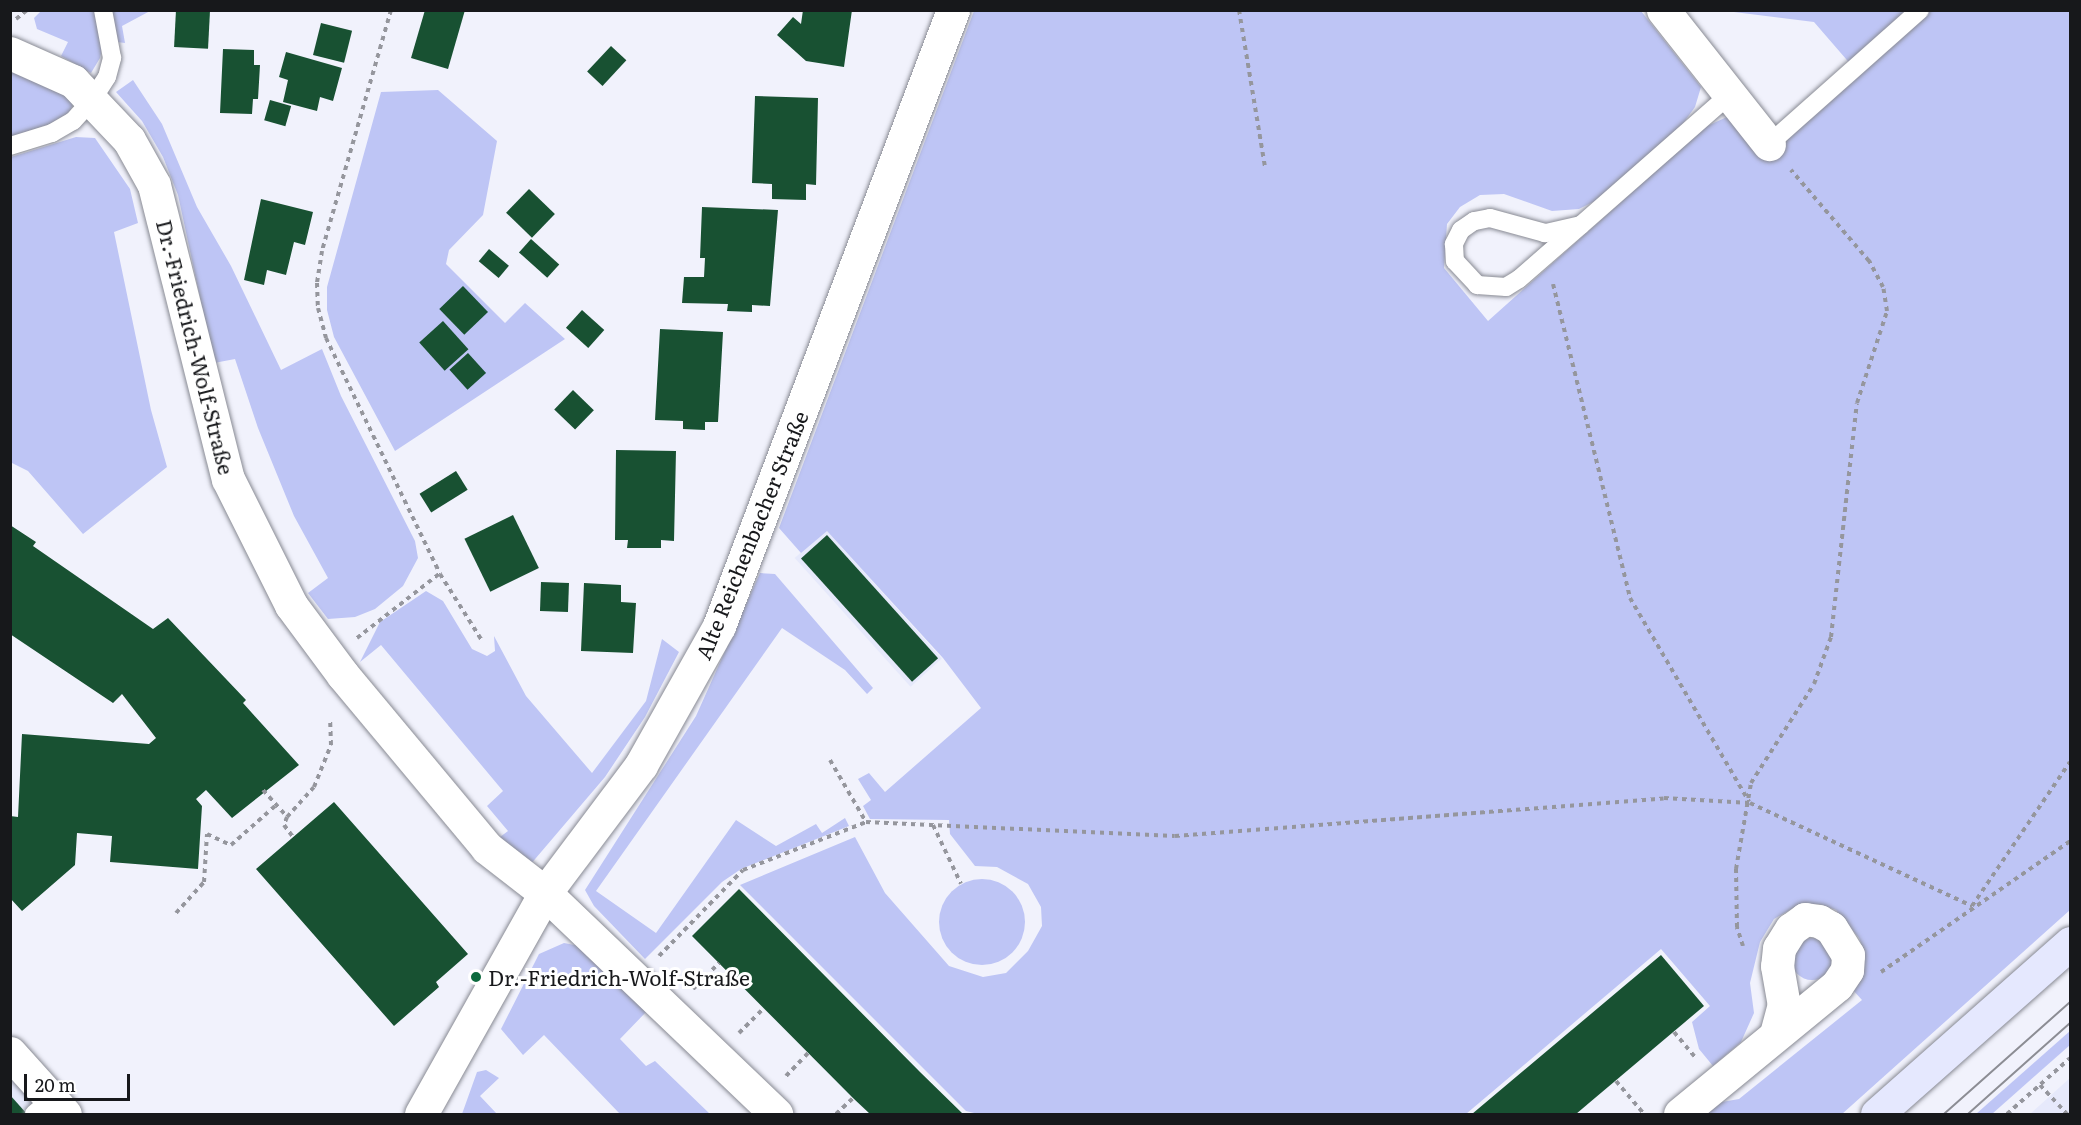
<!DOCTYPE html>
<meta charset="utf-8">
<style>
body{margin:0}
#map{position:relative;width:2081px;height:1125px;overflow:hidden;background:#f1f2fc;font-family:Literata,serif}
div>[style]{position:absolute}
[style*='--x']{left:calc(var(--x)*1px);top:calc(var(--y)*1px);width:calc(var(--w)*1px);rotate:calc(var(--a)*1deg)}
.built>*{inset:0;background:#e6e9fb;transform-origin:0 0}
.green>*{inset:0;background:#bec5f5}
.round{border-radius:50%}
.building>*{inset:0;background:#185132;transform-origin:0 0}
.path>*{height:4px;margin-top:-2px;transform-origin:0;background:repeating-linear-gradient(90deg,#95969d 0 4.5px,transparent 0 9px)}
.roads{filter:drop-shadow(0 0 2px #888a93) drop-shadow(0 0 2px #888a93)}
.lane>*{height:18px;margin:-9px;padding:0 9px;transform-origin:9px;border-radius:9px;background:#fff}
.street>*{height:33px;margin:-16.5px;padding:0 16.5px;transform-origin:16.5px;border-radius:16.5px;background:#fff}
.secondary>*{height:33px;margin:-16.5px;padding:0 16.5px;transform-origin:16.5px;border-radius:16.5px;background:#e5e8fe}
.tram>*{height:1.5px;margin:-0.75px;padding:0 0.75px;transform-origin:0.75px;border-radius:0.75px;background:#8c8d94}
.dots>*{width:16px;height:16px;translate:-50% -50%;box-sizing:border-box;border:3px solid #fff;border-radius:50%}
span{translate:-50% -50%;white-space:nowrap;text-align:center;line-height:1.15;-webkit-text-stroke:6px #fff;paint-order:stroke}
.street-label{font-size:21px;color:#17181b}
.poi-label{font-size:21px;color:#17181b}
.left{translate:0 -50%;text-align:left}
.frame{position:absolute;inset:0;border:12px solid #17181b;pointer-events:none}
.scale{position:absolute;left:24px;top:1074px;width:106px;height:27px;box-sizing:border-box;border:3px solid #17181b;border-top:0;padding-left:8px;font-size:18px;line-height:21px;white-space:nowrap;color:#17181b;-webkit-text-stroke:4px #fff;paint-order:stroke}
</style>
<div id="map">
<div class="built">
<i style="left:826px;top:530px;width:173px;height:42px;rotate:48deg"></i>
<i style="clip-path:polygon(2070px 1078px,2070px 1114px,2030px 1114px)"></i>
<i style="clip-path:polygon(11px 1079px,42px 1114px,11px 1114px)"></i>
</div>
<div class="green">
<i style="clip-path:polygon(41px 11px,98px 11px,103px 44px,100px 58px,91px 73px,61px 56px,68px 42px,37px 29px,34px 18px)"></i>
<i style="clip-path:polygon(108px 11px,150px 11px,122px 26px,125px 43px,117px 42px)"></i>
<i style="clip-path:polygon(974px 11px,1641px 11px,1701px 87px,1695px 107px,1676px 133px,1599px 199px,1579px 209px,1552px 211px,1504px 194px,1480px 195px,1460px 207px,1447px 224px,1444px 268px,1488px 321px,1705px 127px,1729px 116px,1766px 153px,1859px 74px,1814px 22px,1726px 11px,2070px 11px,2070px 910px,1842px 1114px,1706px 1114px,1722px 1102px,1739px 1099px,1862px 1000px,1852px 989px,1862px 970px,1864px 951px,1859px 938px,1836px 910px,1819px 904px,1797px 906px,1774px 919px,1760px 942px,1750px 983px,1754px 1013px,1741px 1042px,1713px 1066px,1699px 1049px,1692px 1022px,1710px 1006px,1661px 949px,1466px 1114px,978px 1114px,966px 1111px,740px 885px,855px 837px,885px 893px,949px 966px,983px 977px,1006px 973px,1028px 951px,1042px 926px,1041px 907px,1028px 884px,997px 867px,975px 866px,950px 834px,949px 820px,870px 819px,863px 806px,871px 800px,858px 779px,869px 773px,885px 792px,981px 708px,943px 658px,827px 531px,801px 553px,779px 528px)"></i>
<i style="clip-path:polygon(10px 70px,58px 90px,73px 103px,70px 112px,50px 124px,11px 137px)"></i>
<i style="clip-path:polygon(133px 80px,162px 124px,197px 207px,231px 266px,281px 370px,322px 349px,341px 396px,415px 541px,418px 558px,403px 586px,375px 609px,355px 617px,328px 619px,308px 593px,328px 578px,294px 516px,258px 428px,235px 359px,214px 363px,178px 195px,163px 157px,142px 121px,116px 92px)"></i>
<i style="clip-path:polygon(438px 90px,497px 141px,483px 215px,449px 250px,446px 264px,505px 323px,525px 303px,565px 339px,395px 451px,334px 337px,327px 310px,327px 287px,381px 92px)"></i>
<i style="clip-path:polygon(76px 137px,95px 138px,130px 189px,138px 223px,114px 232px,151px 410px,167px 467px,83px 534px,28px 471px,10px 462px,11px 157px)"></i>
<i style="clip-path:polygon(760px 573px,775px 574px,873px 688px,867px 694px,845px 670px,782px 628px,596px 891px,656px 933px,736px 820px,776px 846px,816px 824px,822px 833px,845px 818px,849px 826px,741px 869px,722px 882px,645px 959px,594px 906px,585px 890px,696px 716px)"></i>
<i style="clip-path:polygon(426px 591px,443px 601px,472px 649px,487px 656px,495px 651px,494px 636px,526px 696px,592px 773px,646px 701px,662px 639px,679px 652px,645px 717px,605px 777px,530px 865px,519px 862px,500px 837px,508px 831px,487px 806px,503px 791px,381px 645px,360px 662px,380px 622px)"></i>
<i class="round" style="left:939px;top:879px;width:86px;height:86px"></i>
<i class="round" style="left:1791px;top:938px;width:42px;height:42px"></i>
<i style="clip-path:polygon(564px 943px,585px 947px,647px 1011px,620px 1039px,646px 1066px,655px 1061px,710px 1114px,620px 1114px,544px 1035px,523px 1055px,501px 1029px,539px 954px)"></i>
<i style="clip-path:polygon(2070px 1031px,2070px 1045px,1992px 1114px,1976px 1114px)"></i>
<i style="clip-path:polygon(486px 1070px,499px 1078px,480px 1096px,497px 1114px,462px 1114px,477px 1072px)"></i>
</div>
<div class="building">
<i style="left:176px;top:10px;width:34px;height:37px;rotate:3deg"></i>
<i style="clip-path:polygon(425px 10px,465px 10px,448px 69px,411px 58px)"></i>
<i style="clip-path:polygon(803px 10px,852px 10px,844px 67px,806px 61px,777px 35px,793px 17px,801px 24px)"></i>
<i style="left:321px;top:23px;width:32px;height:33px;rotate:14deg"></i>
<i style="left:611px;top:46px;width:21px;height:35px;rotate:43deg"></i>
<i style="clip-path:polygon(223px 49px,254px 50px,254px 65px,260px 65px,258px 99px,253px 99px,252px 114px,220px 113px)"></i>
<i style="clip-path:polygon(286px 52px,342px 68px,333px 101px,320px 97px,317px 111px,283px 102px,288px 80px,279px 77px)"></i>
<i style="clip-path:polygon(755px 96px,818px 98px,816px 185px,806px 184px,806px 200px,772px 199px,772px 184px,752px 183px)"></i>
<i style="left:270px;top:100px;width:22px;height:21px;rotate:16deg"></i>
<i style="left:529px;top:189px;width:36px;height:33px;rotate:44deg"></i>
<i style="clip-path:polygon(261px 199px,313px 212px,305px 245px,294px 242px,286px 275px,267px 270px,264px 285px,244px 280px)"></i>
<i style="clip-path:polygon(702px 207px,778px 210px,770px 306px,752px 305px,752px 312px,727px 311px,728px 304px,682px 303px,684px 277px,704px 277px,705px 258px,700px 258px)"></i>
<i style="left:531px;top:239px;width:38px;height:18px;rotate:42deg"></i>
<i style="left:489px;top:249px;width:26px;height:16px;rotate:40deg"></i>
<i style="left:463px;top:286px;width:36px;height:33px;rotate:46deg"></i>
<i style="left:582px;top:310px;width:30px;height:24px;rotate:42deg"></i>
<i style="left:443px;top:321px;width:38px;height:32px;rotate:48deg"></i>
<i style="clip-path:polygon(660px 329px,723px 332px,718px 422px,705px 422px,705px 430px,683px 429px,683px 421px,655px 420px)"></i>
<i style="left:468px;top:353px;width:27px;height:25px;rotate:48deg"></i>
<i style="left:573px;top:390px;width:29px;height:27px;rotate:44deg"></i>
<i style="clip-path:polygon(616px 450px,676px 451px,674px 541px,661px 540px,661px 548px,627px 548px,628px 540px,615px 540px)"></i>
<i style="left:456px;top:471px;width:22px;height:43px;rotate:58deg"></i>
<i style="left:513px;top:515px;width:59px;height:54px;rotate:64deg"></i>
<i style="clip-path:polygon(10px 525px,36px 542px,33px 546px,153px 629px,168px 618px,246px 700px,243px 703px,299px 765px,232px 818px,206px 790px,196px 799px,202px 806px,198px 869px,110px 862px,112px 836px,77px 833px,75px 865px,22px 911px,10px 898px,10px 816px,18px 817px,22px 734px,149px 744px,156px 738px,122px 694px,113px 703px,10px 634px)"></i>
<i style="left:827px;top:535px;width:166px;height:35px;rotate:48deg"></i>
<i style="left:541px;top:582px;width:28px;height:29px;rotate:2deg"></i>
<i style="clip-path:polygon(584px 583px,621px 585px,621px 602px,636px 603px,633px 653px,581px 651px)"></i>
<i style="clip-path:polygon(334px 802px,468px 954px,436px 982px,439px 987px,394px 1026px,256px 869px)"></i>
<i style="clip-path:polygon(739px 889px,920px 1072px,963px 1114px,870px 1114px,853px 1098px,692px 936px)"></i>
<i style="clip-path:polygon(1661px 955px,1704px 1006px,1576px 1114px,1472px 1114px)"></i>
<i style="clip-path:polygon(10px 1095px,27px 1114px,10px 1114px)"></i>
</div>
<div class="path">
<i style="--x:391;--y:10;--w:251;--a:106"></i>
<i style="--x:322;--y:251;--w:32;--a:99"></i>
<i style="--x:317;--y:283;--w:25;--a:88"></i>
<i style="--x:318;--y:308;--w:31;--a:75"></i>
<i style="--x:326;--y:338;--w:262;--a:64.2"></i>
<i style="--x:440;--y:574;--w:77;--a:57.8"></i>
<i style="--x:1239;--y:10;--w:159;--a:80.6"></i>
<i style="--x:16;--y:19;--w:14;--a:-39"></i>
<i style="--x:1553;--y:284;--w:323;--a:76.2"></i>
<i style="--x:1630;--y:598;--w:236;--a:59.7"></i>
<i style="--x:357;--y:638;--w:104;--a:-38"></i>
<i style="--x:830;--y:760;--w:72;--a:59.9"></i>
<i style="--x:263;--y:790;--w:36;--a:48"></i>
<i style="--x:287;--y:817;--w:40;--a:-48"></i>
<i style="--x:314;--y:787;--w:45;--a:-68"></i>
<i style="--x:331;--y:745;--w:26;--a:-92"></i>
<i style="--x:287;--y:817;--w:9;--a:111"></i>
<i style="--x:284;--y:825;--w:15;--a:53"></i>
<i style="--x:933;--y:825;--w:65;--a:64.6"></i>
<i style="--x:176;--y:913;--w:42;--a:-47.9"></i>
<i style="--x:204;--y:882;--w:48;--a:-86.4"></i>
<i style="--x:207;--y:834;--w:26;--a:25"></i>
<i style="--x:231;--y:845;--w:60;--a:-41.6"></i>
<i style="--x:1743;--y:946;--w:20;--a:-108"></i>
<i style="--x:1737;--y:927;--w:58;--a:-91"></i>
<i style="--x:1736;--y:869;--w:87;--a:-80.1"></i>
<i style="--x:1751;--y:783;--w:117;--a:-57.5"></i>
<i style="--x:1814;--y:684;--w:50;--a:-70.1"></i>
<i style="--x:1831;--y:637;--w:235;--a:-83.7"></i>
<i style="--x:1857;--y:403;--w:97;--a:-71.9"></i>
<i style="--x:1887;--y:311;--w:24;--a:-99"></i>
<i style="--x:1883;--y:287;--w:30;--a:-118"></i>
<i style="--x:1869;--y:261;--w:120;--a:-130.6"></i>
<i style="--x:659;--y:956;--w:120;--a:-45.7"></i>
<i style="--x:743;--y:870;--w:132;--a:-21.3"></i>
<i style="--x:866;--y:822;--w:309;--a:2.6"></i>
<i style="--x:1175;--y:836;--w:490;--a:-4.4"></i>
<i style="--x:1664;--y:798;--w:86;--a:3.3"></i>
<i style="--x:1750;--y:803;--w:245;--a:24.9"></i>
<i style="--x:1972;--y:906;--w:174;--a:-55.8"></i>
<i style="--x:1881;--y:972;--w:230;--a:-34.7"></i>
<i style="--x:693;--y:989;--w:37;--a:-45"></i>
<i style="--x:1674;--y:1032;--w:33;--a:50"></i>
<i style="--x:739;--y:1033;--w:35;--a:-45"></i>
<i style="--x:786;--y:1076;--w:32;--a:-46"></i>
<i style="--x:1616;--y:1081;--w:43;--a:49.7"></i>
<i style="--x:2040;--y:1085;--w:40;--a:47"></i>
<i style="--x:836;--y:1114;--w:23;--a:-43"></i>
<i style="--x:2007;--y:1114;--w:84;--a:-41.6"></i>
</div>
<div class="roads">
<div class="lane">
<i style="--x:1769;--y:144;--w:202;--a:-41.6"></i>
<i style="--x:10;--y:146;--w:44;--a:-17.2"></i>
<i style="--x:52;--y:133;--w:24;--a:-30"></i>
<i style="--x:73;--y:121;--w:28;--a:-48"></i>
<i style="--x:92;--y:100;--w:27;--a:-57"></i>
<i style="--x:107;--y:77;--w:20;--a:-75"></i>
<i style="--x:112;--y:58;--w:49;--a:-100.6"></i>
<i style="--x:1581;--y:225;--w:37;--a:167"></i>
<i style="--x:1545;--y:233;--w:57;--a:-164.7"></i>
<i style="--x:1490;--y:218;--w:16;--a:169"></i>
<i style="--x:1474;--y:221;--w:16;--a:145"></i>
<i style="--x:1461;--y:230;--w:16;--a:117"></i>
<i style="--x:1454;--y:244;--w:17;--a:87"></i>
<i style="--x:1455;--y:261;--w:33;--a:47"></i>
<i style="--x:1477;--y:285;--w:29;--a:4"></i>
<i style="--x:1506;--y:287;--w:15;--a:-32"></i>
<i style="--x:1519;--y:279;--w:82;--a:-41.1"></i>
<i style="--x:1581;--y:225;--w:196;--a:-41.3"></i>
<i style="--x:34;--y:1114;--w:23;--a:-40"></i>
</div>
<div class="street">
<i style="--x:1663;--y:10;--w:171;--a:51.7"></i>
<i style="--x:10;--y:53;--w:69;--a:24"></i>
<i style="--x:73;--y:81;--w:81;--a:46.5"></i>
<i style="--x:129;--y:140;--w:51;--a:60.9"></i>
<i style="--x:154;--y:185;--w:303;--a:75.9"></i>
<i style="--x:228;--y:479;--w:141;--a:63.4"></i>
<i style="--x:291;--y:605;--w:87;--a:53.4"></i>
<i style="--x:343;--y:675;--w:225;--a:50.2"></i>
<i style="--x:487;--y:848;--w:73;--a:37.8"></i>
<i style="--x:545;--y:893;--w:320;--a:43.7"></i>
<i style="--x:10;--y:1053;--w:82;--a:48"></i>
<i style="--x:421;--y:1114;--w:253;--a:-60.7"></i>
<i style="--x:545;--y:893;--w:160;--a:-53.1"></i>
<i style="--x:641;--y:765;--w:159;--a:-60.7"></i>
<i style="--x:719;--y:626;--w:659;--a:-69.2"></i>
<i style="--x:1680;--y:1114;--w:203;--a:-39.4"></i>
<i style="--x:1837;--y:985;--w:18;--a:-56"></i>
<i style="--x:1847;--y:970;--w:15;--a:-86"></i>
<i style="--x:1848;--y:955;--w:32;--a:-122"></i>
<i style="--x:1831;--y:928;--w:14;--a:-150"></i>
<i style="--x:1819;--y:921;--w:14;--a:-172"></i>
<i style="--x:1805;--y:919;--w:17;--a:144"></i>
<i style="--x:1791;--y:929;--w:22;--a:122"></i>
<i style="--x:1779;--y:948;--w:18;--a:96"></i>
<i style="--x:1777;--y:966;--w:39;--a:80"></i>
<i style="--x:1784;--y:1004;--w:28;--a:105"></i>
</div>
<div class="secondary">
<i style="--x:1877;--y:1114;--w:258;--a:-41.5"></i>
</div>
</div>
<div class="tram">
<i style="--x:1944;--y:1114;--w:169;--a:-41.6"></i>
<i style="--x:1968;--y:1114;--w:137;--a:-41.7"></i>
</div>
<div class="dots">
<i style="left:476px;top:977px;background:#0c693d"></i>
</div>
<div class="street-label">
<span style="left:196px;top:347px;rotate:76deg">Dr.-Friedrich-Wolf-Straße</span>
<span style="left:751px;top:535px;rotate:-68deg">Alte Reichenbacher Straße</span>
</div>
<div class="poi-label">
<span class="left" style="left:488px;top:977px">Dr.-Friedrich-Wolf-Straße</span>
</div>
<div class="frame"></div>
<div class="scale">20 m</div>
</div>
